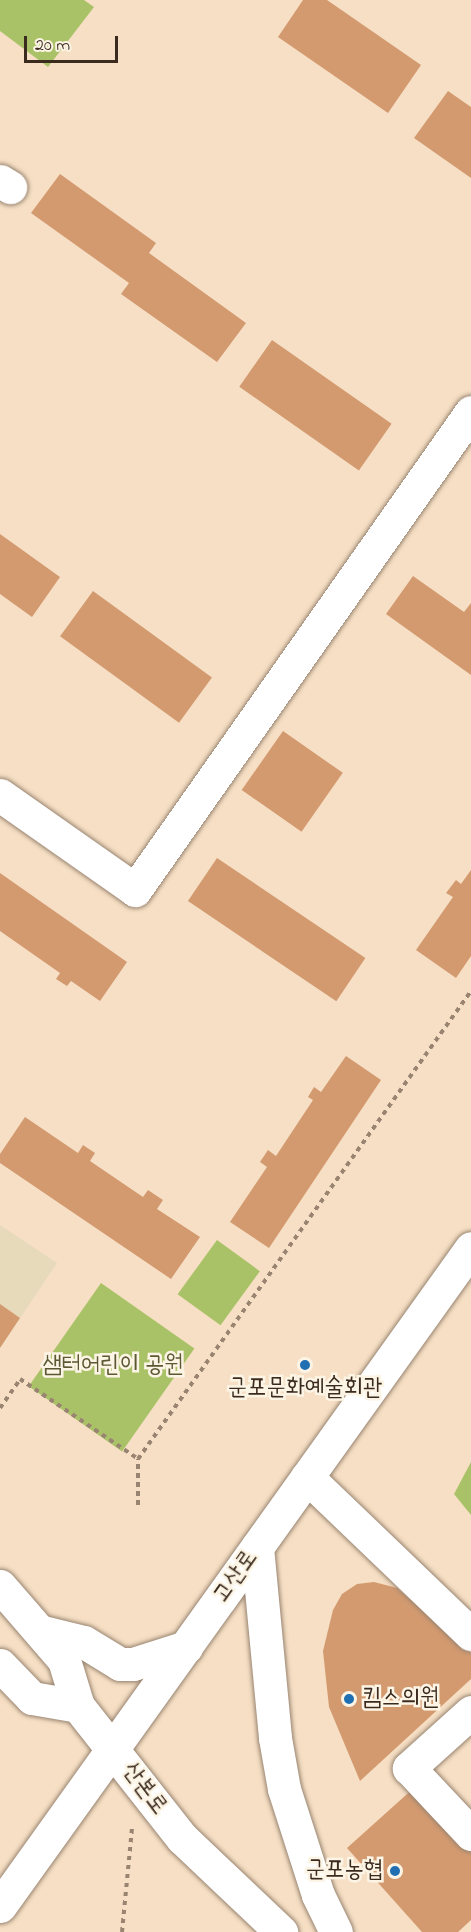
<!DOCTYPE html>
<meta charset="utf-8">
<style>
body{margin:0}
#map{position:relative;width:471px;height:1932px;overflow:hidden;background:#f6dfc4;font-family:"Indie Flower","Poor Story",sans-serif}
div>[style]{position:absolute}
[style*='--x']{left:calc(var(--x)*1px);top:calc(var(--y)*1px);width:calc(var(--w)*1px);rotate:calc(var(--a)*1deg)}
.built>*{inset:0;background:#e7daba}
.green>*{inset:0;background:#aac267;transform-origin:0 0}
.building>*{inset:0;background:#d39a70;transform-origin:0 0}
.path>*{height:4px;margin-top:-2px;transform-origin:0;background:repeating-linear-gradient(90deg,#988471 0 4.5px,transparent 0 9px)}
.roads{filter:drop-shadow(0 0 2px #988471) drop-shadow(0 0 2px #988471)}
.street>*{height:33px;margin:-16.5px;padding:0 16.5px;transform-origin:16.5px;border-radius:16.5px;background:#fff}
.secondary>*{height:33px;margin:-16.5px;padding:0 16.5px;transform-origin:16.5px;border-radius:16.5px;background:#fff}
.dots>*{width:16px;height:16px;translate:-50% -50%;box-sizing:border-box;border:3px solid #fcf5e5;border-radius:50%}
span{translate:-50% -50%;white-space:nowrap;text-align:center;line-height:1.15;-webkit-text-stroke:5px #fcf5e5;paint-order:stroke}
.park-label{font-size:24px;color:#5c5834}
.poi-label{font-size:24px;color:#3b2a1e}
.left{translate:0 -50%;text-align:left}
.right{translate:-100% -50%;text-align:right}
.street-label{font-size:24px;color:#3b2a1e}
.scale{position:absolute;left:24px;top:36px;width:94px;height:27px;box-sizing:border-box;border:3px solid #3b2a1e;border-top:0;padding-left:8px;font-size:18px;line-height:21px;white-space:nowrap;color:#3b2a1e;-webkit-text-stroke:4px #fcf5e5;paint-order:stroke}
</style>
<div id="map">
<div class="built">
<i style="clip-path:polygon(0 1225px,57px 1263px,0 1348px)"></i>
</div>
<div class="green">
<i style="clip-path:polygon(0 0,84px 0,94px 7px,48px 67px,0 31px)"></i>
<i style="left:217px;top:1240px;width:53px;height:67px;rotate:36deg"></i>
<i style="left:101px;top:1283px;width:114px;height:126px;rotate:35deg"></i>
<i style="clip-path:polygon(471px 1462px,471px 1515px,454px 1494px)"></i>
</div>
<div class="building">
<i style="clip-path:polygon(303px 0,327px 0,421px 65px,388px 113px,278px 37px)"></i>
<i style="clip-path:polygon(448px 91px,471px 107px,471px 178px,414px 138px)"></i>
<i style="clip-path:polygon(60px 174px,156px 243px,149px 253px,246px 323px,217px 362px,121px 294px,129px 283px,31px 213px)"></i>
<i style="left:272px;top:340px;width:146px;height:57px;rotate:35deg"></i>
<i style="clip-path:polygon(0 534px,60px 577px,32px 617px,0 594px)"></i>
<i style="clip-path:polygon(413px 576px,464px 612px,471px 603px,471px 675px,386px 614px)"></i>
<i style="left:93px;top:591px;width:147px;height:56px;rotate:36deg"></i>
<i style="left:283px;top:731px;width:73px;height:72px;rotate:35deg"></i>
<i style="left:217px;top:858px;width:179px;height:52px;rotate:34deg"></i>
<i style="clip-path:polygon(471px 870px,471px 956px,456px 978px,416px 950px,453px 897px,446px 893px,456px 880px,461px 884px)"></i>
<i style="clip-path:polygon(0 873px,127px 962px,100px 1001px,71px 981px,67px 986px,56px 979px,60px 973px,0 931px)"></i>
<i style="clip-path:polygon(346px 1056px,381px 1080px,269px 1248px,230px 1222px,267px 1167px,260px 1162px,268px 1150px,276px 1156px,313px 1100px,308px 1097px,314px 1087px,321px 1092px)"></i>
<i style="clip-path:polygon(25px 1117px,78px 1153px,83px 1145px,95px 1153px,90px 1161px,143px 1197px,148px 1190px,163px 1200px,157px 1209px,200px 1237px,171px 1279px,0 1163px,0 1154px)"></i>
<i style="clip-path:polygon(0 1304px,20px 1318px,0 1348px)"></i>
<i style="clip-path:polygon(374px 1582px,397px 1588px,471px 1653px,471px 1679px,360px 1781px,329px 1707px,323px 1651px,333px 1610px,342px 1594px,357px 1584px)"></i>
<i style="clip-path:polygon(416px 1786px,471px 1847px,471px 1920px,458px 1932px,422px 1932px,347px 1848px)"></i>
</div>
<div class="path">
<i style="--x:0;--y:1408;--w:35;--a:-55"></i>
<i style="--x:20;--y:1379;--w:143;--a:34.1"></i>
<i style="--x:138;--y:1505;--w:46;--a:-90"></i>
<i style="--x:138;--y:1459;--w:574;--a:-54.57"></i>
<i style="--x:122;--y:1932;--w:104;--a:-84.5"></i>
</div>
<div class="roads">
<div class="street">
<i style="--x:0;--y:181;--w:12;--a:31"></i>
<i style="--x:0;--y:795;--w:165;--a:35.1"></i>
<i style="--x:135;--y:890;--w:584;--a:-54.9"></i>
<i style="--x:307;--y:1477;--w:227;--a:43.8"></i>
<i style="--x:471;--y:1712;--w:84;--a:137.9"></i>
<i style="--x:409;--y:1768;--w:91;--a:46.8"></i>
</div>
<div class="secondary">
<i style="--x:257;--y:1547;--w:192;--a:84.6"></i>
<i style="--x:275;--y:1738;--w:52;--a:80"></i>
<i style="--x:284;--y:1789;--w:111;--a:72.2"></i>
<i style="--x:318;--y:1895;--w:41;--a:64.1"></i>
<i style="--x:0;--y:1586;--w:98;--a:49.1"></i>
<i style="--x:64;--y:1660;--w:48;--a:73.1"></i>
<i style="--x:43;--y:1632;--w:42;--a:13.7"></i>
<i style="--x:84;--y:1642;--w:42;--a:31.4"></i>
<i style="--x:120;--y:1664;--w:13;--a:0"></i>
<i style="--x:133;--y:1664;--w:56;--a:-17.8"></i>
<i style="--x:0;--y:1665;--w:46;--a:45.9"></i>
<i style="--x:32;--y:1698;--w:47;--a:9.9"></i>
<i style="--x:78;--y:1706;--w:168;--a:51.8"></i>
<i style="--x:182;--y:1838;--w:137;--a:43.5"></i>
<i style="--x:0;--y:1906;--w:809;--a:-54.4"></i>
</div>
</div>
<div class="dots">
<i style="left:305px;top:1365px;background:#1f6fb2"></i>
<i style="left:349px;top:1699px;background:#1f6fb2"></i>
<i style="left:395px;top:1871px;background:#1f6fb2"></i>
</div>
<div class="park-label">
<span style="left:113px;top:1366px">샘터어린이 공원</span>
</div>
<div class="poi-label">
<span style="left:305px;top:1389px">군포문화예술회관</span>
<span class="left" style="left:362px;top:1699px">킴스의원</span>
<span class="right" style="left:383px;top:1871px">군포농협</span>
</div>
<div class="street-label">
<span style="left:236px;top:1577px;rotate:-55deg">고산로</span>
<span style="left:144px;top:1789px;rotate:53deg">산본로</span>
</div>
<div class="scale">20 m</div>
</div>
